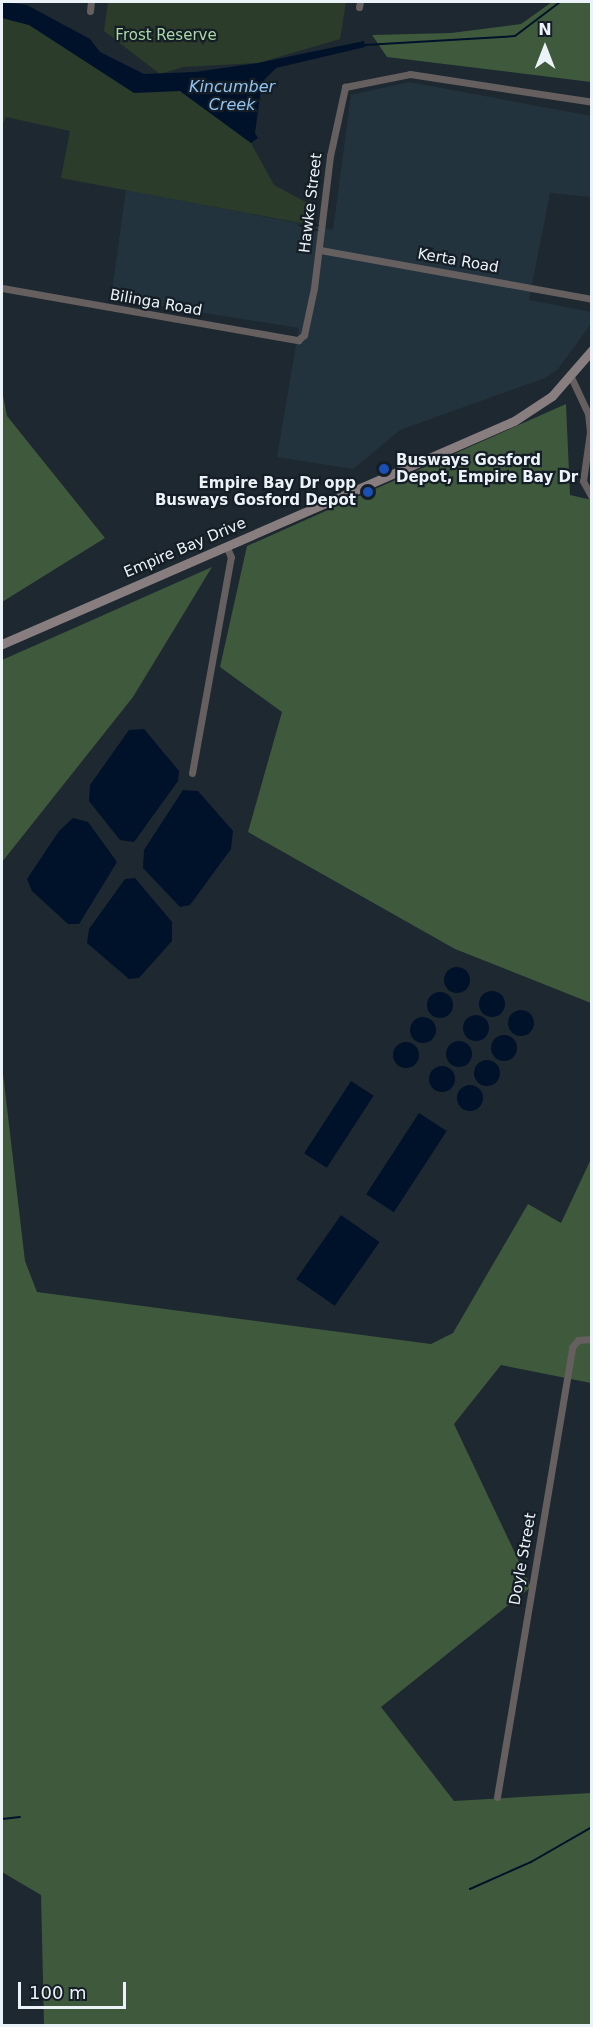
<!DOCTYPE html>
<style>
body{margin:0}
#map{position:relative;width:593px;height:2027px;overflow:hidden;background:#1e2830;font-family:"DejaVu Sans",sans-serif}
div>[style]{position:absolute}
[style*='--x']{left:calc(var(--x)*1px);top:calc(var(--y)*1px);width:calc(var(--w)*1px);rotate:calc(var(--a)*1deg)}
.built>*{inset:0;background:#23333e}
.green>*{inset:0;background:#2c3c2a}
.forest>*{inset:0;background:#3f593c}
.water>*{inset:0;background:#001229;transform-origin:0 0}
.round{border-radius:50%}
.stream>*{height:2px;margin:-1px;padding:0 1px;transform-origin:1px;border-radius:1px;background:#001229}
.minor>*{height:7px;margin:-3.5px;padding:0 3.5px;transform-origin:3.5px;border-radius:3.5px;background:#655f5f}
.secondary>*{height:9px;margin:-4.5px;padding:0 4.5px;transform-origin:4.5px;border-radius:4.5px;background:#897e7f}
.dots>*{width:16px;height:16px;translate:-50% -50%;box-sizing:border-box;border:3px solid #151e26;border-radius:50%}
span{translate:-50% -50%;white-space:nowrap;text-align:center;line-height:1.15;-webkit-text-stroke:4.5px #151e26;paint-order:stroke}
.park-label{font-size:15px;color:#abd9a4}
.street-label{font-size:15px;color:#ecf3f8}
.poi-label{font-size:15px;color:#ecf3f8;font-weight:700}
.left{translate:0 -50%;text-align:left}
.right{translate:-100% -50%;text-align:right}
.water-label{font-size:16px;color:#90c4f3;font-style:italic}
.frame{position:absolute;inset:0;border:3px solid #ecf3f8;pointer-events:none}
.north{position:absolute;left:515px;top:18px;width:60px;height:60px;-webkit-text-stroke:4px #151e26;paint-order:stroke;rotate:0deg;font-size:16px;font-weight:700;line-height:24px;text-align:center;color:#ecf3f8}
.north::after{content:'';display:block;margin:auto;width:21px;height:27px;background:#ecf3f8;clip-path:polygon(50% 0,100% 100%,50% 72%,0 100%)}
.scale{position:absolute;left:18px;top:1982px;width:108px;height:27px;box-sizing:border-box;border:3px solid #ecf3f8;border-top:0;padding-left:8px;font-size:18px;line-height:21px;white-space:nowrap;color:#ecf3f8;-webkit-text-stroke:4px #151e26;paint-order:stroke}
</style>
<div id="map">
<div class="built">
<i style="clip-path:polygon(409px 82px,591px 116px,591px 197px,550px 193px,529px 300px,591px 312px,591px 324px,557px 370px,545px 378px,400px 430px,353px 469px,277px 457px,299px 328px,111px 298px,126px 190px,333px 230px,351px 95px)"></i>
</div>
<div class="green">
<i style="clip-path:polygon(108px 2px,346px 2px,340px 39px,258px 63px,183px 67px,160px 74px,104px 31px)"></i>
<i style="clip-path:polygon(2px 18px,29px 25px,67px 47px,180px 91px,251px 143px,274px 185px,313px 206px,311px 225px,61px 178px,70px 131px,6px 117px,2px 125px)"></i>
</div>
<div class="forest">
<i style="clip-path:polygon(552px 2px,591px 2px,591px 82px,387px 57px,372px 35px,451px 33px,521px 24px)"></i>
<i style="clip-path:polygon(2px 390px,7px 416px,105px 538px,2px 602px)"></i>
<i style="clip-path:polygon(566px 404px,570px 495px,592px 500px,591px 1003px,455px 949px,248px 832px,282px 712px,220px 667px,247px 546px)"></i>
<i style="clip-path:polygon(212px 567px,133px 697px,2px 862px,2px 660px)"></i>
<i style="clip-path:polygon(2px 1065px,25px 1261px,37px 1292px,431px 1344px,453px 1333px,528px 1204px,561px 1223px,591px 1159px,591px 1383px,501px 1365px,454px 1424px,531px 1587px,381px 1707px,454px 1801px,591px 1793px,591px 2025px,44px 2025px,41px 1895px,2px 1872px)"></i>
</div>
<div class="water">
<i style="clip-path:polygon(2px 2px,27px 5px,90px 39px,100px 52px,144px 74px,195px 72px,258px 63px,364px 41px,365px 47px,276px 68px,262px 82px,255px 133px,258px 138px,251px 143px,180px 91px,134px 93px,29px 25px,2px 18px)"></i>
<i style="clip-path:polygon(144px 729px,179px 771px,178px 781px,134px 842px,120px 840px,89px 801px,90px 785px,129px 730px)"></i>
<i style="clip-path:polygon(183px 790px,198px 791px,233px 831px,231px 849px,190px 905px,180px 907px,143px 868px,144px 850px)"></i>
<i style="clip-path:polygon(73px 818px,88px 822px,117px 862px,79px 924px,68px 924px,32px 891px,27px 879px,59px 831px)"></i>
<i style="clip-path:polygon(135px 878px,172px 922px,172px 941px,139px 978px,129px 979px,87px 943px,89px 929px,125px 879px)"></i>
<i class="round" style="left:444px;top:967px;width:26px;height:26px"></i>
<i class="round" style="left:479px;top:991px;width:26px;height:26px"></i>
<i class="round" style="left:427px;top:992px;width:26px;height:26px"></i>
<i class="round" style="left:508px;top:1010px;width:26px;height:26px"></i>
<i class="round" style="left:463px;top:1015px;width:26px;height:26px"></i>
<i class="round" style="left:410px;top:1017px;width:26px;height:26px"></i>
<i class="round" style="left:491px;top:1035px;width:26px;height:26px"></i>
<i class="round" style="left:446px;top:1041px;width:26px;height:26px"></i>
<i class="round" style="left:393px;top:1042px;width:26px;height:26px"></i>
<i class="round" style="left:474px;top:1060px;width:26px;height:26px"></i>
<i class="round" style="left:429px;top:1066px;width:26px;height:26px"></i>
<i style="left:351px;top:1081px;width:27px;height:86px;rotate:33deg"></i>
<i class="round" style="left:457px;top:1085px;width:26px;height:26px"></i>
<i style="left:419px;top:1113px;width:33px;height:97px;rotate:33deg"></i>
<i style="left:341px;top:1215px;width:47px;height:78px;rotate:35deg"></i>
</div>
<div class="stream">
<i style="--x:365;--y:45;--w:150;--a:-3.4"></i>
<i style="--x:515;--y:36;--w:56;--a:-37.1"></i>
<i style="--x:2;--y:1819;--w:18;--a:-6"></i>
<i style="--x:470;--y:1889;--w:67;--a:-23.9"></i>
<i style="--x:531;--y:1862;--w:70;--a:-29.8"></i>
</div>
<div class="minor">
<i style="--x:359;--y:7;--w:5;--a:-79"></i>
<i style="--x:90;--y:11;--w:9;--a:-84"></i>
<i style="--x:320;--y:250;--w:276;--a:10.2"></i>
<i style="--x:2;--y:288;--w:301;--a:10"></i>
<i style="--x:298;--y:340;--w:8;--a:-40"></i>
<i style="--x:304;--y:335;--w:48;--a:-78"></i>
<i style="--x:314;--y:288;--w:133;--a:-83.1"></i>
<i style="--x:330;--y:156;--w:71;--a:-77.7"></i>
<i style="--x:345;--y:87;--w:66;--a:-11.3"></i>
<i style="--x:410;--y:74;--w:184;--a:8.7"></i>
<i style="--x:571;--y:377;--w:40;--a:65"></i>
<i style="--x:588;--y:413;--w:19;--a:84"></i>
<i style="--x:590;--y:432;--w:49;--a:98.1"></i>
<i style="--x:583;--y:481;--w:18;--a:61"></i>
<i style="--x:192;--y:773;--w:219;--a:-79.8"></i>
<i style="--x:231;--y:557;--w:12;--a:-114"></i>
<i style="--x:497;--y:1797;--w:456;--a:-80.5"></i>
<i style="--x:572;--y:1347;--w:9;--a:-49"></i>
<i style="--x:578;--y:1340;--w:14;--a:-4"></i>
</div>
<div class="secondary">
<i style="--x:2;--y:644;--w:558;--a:-23.54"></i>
<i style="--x:514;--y:421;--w:45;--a:-33.3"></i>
<i style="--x:552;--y:396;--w:61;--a:-49"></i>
</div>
<div class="dots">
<i style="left:384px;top:469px;background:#1a4fb4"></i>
<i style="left:368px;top:492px;background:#1a4fb4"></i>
</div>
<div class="park-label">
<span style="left:166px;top:36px">Frost Reserve</span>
</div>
<div class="street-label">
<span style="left:311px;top:203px;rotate:-83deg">Hawke Street</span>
<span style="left:458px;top:261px;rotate:10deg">Kerta Road</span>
<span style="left:156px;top:303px;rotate:10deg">Bilinga Road</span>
<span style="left:185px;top:548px;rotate:-23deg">Empire Bay Drive</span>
<span style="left:523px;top:1559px;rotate:-80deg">Doyle Street</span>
</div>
<div class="poi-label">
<span class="left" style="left:396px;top:469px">Busways Gosford<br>Depot, Empire Bay Dr</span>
<span class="right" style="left:356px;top:492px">Empire Bay Dr opp<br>Busways Gosford Depot</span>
</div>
<div class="water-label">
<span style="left:232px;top:96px">Kincumber<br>Creek</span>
</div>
<div class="frame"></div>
<div class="north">N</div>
<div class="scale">100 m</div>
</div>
